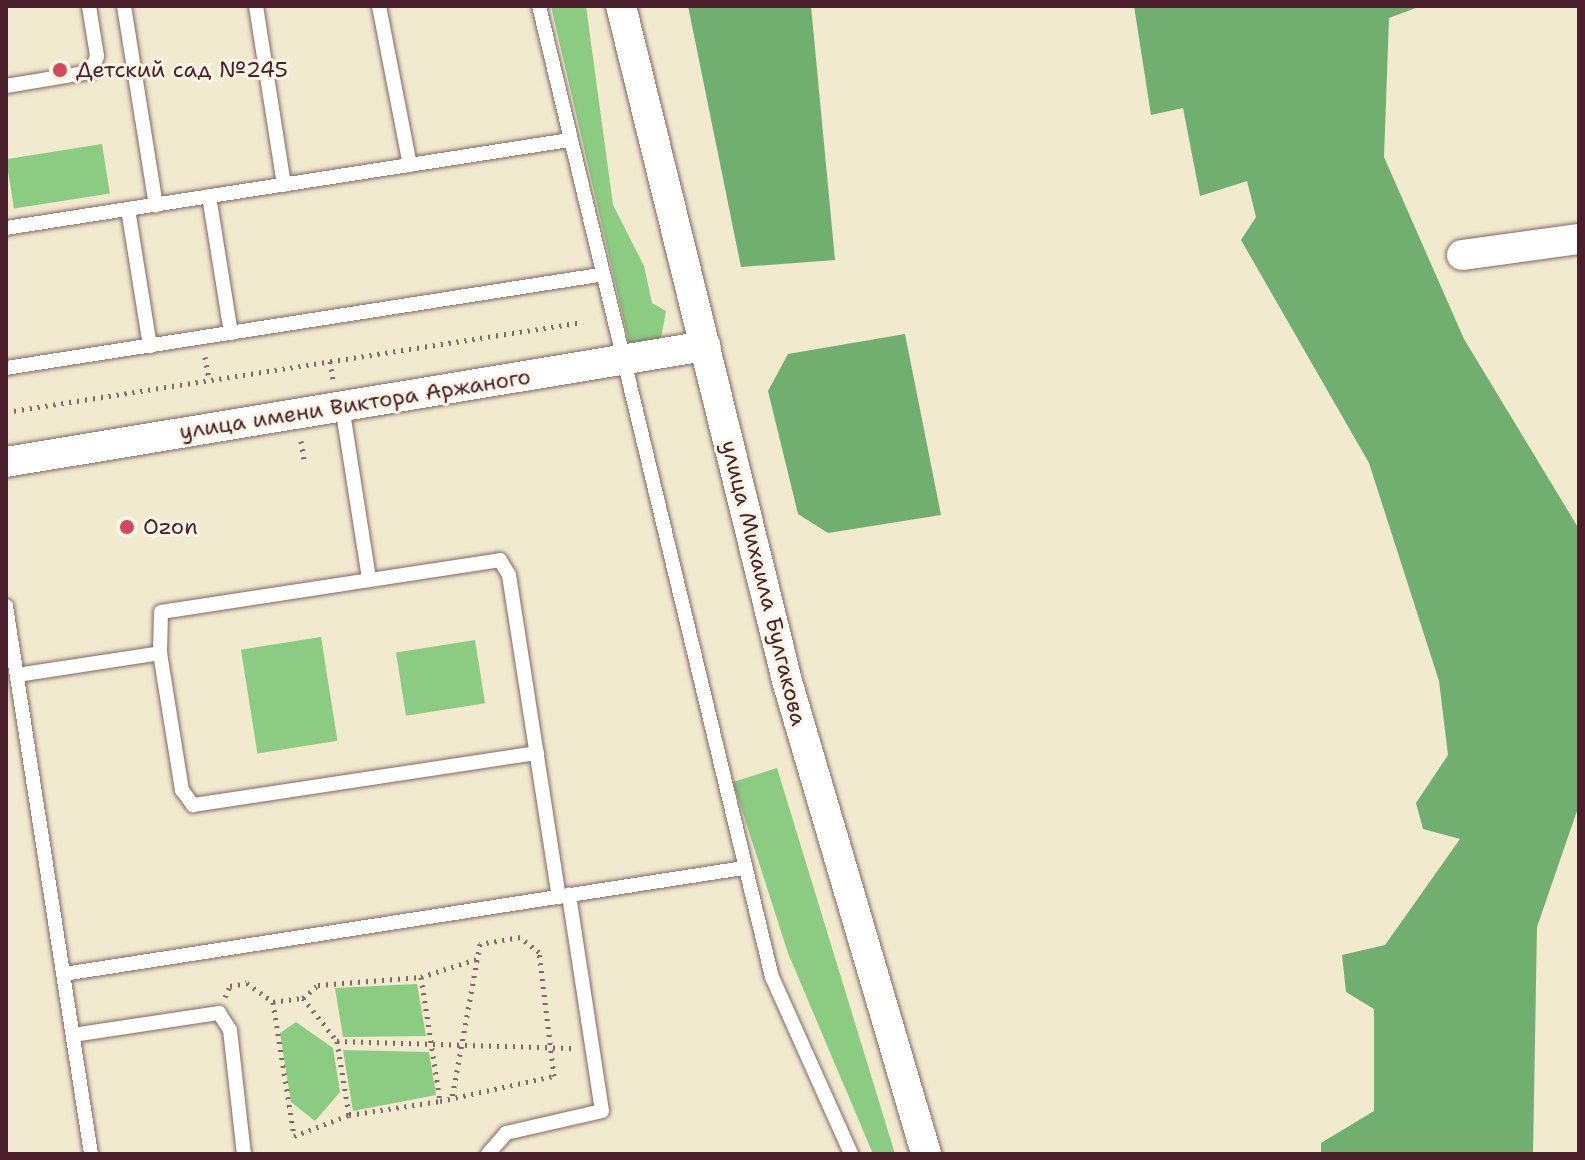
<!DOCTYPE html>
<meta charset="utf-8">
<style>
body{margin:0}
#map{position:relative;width:1585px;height:1160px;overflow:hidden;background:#f1eacf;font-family:"Shantell Sans",sans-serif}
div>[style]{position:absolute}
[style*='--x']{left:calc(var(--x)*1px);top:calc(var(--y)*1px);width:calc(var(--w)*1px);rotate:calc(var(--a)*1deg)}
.green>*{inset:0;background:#8bcb82;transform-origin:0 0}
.forest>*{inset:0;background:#70af70}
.path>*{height:5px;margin-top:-2.5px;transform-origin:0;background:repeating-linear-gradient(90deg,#846664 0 2px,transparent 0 8px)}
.roads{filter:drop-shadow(0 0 2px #846664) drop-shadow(0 0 2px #846664)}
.lane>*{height:14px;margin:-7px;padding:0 7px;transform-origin:7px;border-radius:7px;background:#fff}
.street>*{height:30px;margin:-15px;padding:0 15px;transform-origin:15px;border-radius:15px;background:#fff}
.dots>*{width:22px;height:22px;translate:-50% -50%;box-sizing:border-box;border:4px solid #fcf5e5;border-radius:50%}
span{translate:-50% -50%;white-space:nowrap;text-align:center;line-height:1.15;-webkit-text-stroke:6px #fcf5e5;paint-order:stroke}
.poi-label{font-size:22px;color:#4a1f2b}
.left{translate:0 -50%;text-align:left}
.street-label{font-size:22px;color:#4a1f2b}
.frame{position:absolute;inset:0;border:8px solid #4a1f2b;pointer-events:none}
</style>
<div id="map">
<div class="green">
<i style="clip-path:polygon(551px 6px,586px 6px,613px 205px,644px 266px,652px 303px,666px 311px,660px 343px,640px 349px,629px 342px)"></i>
<i style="left:102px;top:144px;width:50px;height:97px;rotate:81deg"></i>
<i style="left:321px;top:637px;width:105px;height:81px;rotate:81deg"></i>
<i style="left:475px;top:640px;width:64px;height:80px;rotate:81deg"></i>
<i style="clip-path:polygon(777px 768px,895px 1154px,873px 1154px,788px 953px,733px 782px)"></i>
<i style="clip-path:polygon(417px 984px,426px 1036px,343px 1037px,335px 988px)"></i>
<i style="clip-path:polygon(296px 1022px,333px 1048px,340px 1092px,315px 1121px,291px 1102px,280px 1033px)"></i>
<i style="clip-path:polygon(343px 1050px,429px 1052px,436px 1095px,353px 1111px)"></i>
</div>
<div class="forest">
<i style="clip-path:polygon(688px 6px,811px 6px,835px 260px,741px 267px)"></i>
<i style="clip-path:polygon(1134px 6px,1421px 6px,1389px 18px,1384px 157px,1464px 339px,1579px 529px,1579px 805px,1537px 927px,1533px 1154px,1321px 1154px,1321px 1143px,1374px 1111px,1374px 1009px,1346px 992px,1342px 955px,1385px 945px,1460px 839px,1423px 829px,1416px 803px,1448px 755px,1439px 681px,1369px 463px,1241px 240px,1256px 217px,1247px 181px,1200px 196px,1183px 108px,1151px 115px)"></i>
<i style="clip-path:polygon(905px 334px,941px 515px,828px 533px,798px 514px,768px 391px,788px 354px)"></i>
</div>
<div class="path">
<i style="--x:205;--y:357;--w:23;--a:80"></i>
<i style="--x:330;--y:361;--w:19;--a:81"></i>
<i style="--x:6;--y:412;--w:584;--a:-8.87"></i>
<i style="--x:301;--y:441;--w:19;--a:81"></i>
<i style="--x:421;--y:977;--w:125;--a:81.3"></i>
<i style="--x:225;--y:997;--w:12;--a:-66"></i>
<i style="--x:230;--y:986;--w:17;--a:-10"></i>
<i style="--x:247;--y:983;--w:32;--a:36"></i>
<i style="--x:273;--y:1002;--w:136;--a:81.1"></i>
<i style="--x:294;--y:1136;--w:59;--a:-20.9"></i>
<i style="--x:303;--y:998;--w:55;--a:51.7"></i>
<i style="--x:337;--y:1041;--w:75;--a:80.8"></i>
<i style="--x:349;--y:1115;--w:92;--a:-8.7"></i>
<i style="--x:440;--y:1101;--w:117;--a:-12.4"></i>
<i style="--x:554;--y:1076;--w:125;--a:-96.9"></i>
<i style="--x:539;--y:952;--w:24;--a:-142"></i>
<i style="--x:520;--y:937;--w:41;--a:170.1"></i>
<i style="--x:480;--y:944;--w:157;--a:100.3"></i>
<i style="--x:273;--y:1002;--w:30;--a:-8"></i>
<i style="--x:303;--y:998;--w:20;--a:-41"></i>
<i style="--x:318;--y:985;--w:103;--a:-4.4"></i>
<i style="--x:421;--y:977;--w:59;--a:-17.8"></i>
<i style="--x:337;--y:1041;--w:235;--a:1.7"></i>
</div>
<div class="roads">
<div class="lane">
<i style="--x:124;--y:6;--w:202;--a:80.9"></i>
<i style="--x:256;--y:6;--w:181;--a:81.1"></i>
<i style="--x:379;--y:6;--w:162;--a:79"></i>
<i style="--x:539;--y:6;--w:999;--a:76.51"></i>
<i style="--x:772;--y:977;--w:194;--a:65.9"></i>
<i style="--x:6;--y:86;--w:86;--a:-9.4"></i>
<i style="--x:91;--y:72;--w:17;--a:-69"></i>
<i style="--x:97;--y:56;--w:51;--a:-99.1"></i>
<i style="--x:209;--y:196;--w:139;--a:80.9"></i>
<i style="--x:128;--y:209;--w:139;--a:80.9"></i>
<i style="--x:6;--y:228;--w:570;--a:-8.88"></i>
<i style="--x:6;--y:368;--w:600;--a:-8.91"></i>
<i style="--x:342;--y:406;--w:175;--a:81.1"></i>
<i style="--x:6;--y:606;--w:555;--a:81.18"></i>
<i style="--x:160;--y:653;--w:41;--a:-88.6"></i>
<i style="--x:161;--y:612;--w:343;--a:-8.7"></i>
<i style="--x:500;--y:560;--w:17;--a:59"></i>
<i style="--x:509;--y:575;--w:326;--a:81.2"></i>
<i style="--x:17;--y:675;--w:145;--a:-8.7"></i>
<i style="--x:160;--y:653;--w:139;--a:80.9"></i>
<i style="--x:182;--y:790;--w:19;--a:54"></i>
<i style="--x:193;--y:805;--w:348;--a:-8.6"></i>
<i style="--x:64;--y:974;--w:687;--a:-8.87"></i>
<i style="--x:73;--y:1035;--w:148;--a:-8.6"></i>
<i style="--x:219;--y:1013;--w:20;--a:57"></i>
<i style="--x:230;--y:1030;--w:125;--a:83.6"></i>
<i style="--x:488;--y:1154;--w:28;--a:-49"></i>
<i style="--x:506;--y:1133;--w:98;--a:-12.9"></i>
<i style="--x:602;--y:1111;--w:219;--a:-98.7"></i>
</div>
<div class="street">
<i style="--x:621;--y:6;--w:695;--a:76.18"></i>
<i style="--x:787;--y:681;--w:493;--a:73.6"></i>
<i style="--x:1462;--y:255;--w:118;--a:-7.8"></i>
<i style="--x:6;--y:462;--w:709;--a:-9.42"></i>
</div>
</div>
<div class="dots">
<i style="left:60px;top:70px;background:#d1495b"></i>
<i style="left:127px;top:527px;background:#d1495b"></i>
</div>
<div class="poi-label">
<span class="left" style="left:76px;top:70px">Детский сад №245</span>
<span class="left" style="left:143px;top:527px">Ozon</span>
</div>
<div class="street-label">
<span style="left:355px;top:404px;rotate:-9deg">улица имени Виктора Аржаного</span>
<span style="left:764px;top:583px;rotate:76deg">улица Михаила Булгакова</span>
</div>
<div class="frame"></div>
</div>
